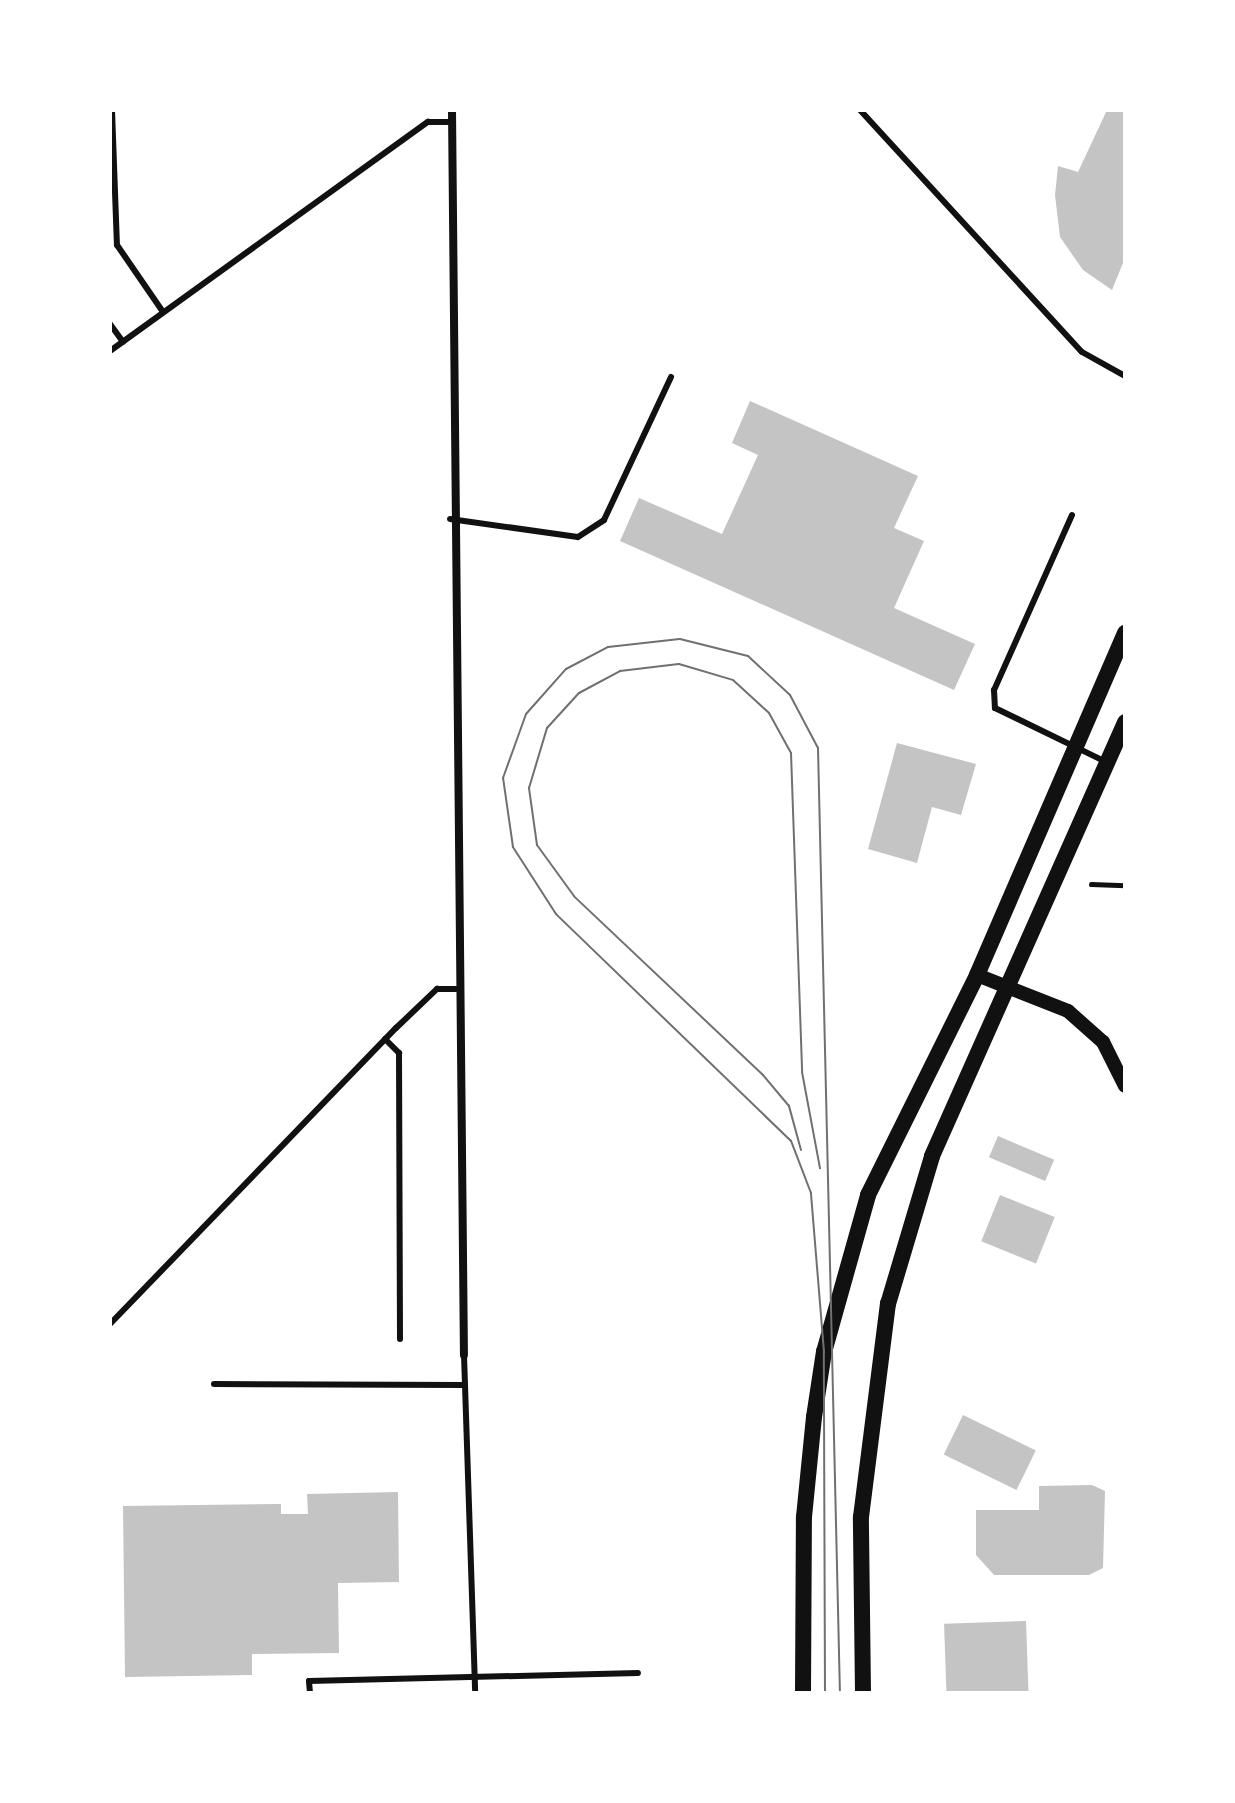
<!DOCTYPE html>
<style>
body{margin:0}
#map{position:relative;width:1235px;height:1803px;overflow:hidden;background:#fff;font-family:Raleway,sans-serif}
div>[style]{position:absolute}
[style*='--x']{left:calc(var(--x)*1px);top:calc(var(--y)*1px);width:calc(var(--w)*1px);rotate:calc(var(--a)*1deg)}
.building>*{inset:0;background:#c4c4c4;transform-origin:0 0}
.path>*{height:5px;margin:-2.5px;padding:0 2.5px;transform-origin:2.5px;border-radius:2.5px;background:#111}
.service>*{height:6px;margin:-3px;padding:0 3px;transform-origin:3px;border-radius:3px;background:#111}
.minor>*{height:8px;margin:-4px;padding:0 4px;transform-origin:4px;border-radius:4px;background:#111}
.tertiary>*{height:14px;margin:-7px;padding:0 7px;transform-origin:7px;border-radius:7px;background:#111}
.secondary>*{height:16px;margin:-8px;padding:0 8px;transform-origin:8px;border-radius:8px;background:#111}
.tram>*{height:2px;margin:-1px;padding:0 1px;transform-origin:1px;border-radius:1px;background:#707070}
span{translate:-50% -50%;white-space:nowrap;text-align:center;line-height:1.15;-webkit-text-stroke:6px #fff;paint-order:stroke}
.frame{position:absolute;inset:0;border:112px solid #fff;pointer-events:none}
</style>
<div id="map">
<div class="building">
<i style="clip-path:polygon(1107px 110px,1125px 110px,1125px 258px,1112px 290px,1083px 270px,1060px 237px,1055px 195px,1058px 166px,1078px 172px)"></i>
<i style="clip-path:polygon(750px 401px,918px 476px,894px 528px,924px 541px,894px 608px,975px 644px,954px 690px,620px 541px,639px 498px,722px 534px,758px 455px,732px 443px)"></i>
<i style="clip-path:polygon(897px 743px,976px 764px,961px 815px,932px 807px,917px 863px,868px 849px)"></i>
<i style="left:998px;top:1136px;width:61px;height:23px;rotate:23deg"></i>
<i style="left:1000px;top:1195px;width:59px;height:50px;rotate:22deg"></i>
<i style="left:963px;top:1415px;width:81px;height:44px;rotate:26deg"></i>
<i style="clip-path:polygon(1092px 1485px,1105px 1491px,1103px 1568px,1089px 1575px,994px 1575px,976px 1555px,976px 1510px,1039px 1510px,1039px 1486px)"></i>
<i style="clip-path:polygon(398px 1492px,399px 1582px,338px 1583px,339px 1653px,252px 1654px,252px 1675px,125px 1677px,123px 1506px,281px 1504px,281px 1514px,308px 1514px,307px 1494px)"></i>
<i style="left:1026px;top:1621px;width:72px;height:82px;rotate:88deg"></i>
</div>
<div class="path">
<i style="--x:1091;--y:884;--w:34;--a:2"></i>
</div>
<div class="service">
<i style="--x:112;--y:110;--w:135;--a:87.9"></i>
<i style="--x:117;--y:245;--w:81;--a:55.5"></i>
<i style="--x:860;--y:110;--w:328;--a:47.5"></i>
<i style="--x:1082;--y:352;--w:49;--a:29.2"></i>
<i style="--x:110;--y:324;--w:22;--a:54"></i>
<i style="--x:110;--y:351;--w:392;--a:-35.8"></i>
<i style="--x:428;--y:122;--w:24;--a:0"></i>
<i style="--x:1072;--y:515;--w:192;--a:114"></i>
<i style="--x:994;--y:690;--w:18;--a:87"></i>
<i style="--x:995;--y:708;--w:121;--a:25.9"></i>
<i style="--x:450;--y:519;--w:129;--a:8"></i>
<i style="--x:578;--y:537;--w:31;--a:-33"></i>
<i style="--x:604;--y:520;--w:158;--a:-64.9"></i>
<i style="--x:385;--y:1039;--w:20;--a:45"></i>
<i style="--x:399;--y:1053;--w:286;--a:89.8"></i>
<i style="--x:110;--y:1324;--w:412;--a:-46"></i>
<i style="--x:396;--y:1028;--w:57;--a:-43.6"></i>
<i style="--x:437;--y:989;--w:19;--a:0"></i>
<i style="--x:464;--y:1355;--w:338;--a:88.1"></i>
<i style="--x:214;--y:1384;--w:251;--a:0.2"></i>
<i style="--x:310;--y:1693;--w:12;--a:-95"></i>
<i style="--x:309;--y:1681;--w:329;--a:-1.4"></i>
</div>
<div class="minor">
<i style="--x:452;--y:110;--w:1245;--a:89.45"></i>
</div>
<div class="tertiary">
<i style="--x:977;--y:975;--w:98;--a:21.6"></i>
<i style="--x:1068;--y:1011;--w:47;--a:41.5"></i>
<i style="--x:1103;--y:1042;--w:49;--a:63.4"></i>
</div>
<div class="secondary">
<i style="--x:803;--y:1693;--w:176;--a:-89.7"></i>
<i style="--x:804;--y:1517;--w:100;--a:-84.3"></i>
<i style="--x:814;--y:1417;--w:66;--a:-81.3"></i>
<i style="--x:824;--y:1352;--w:163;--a:-74.3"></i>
<i style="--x:868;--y:1195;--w:246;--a:-63.6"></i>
<i style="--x:977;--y:975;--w:373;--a:-66.6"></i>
<i style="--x:863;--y:1693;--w:176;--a:-90.7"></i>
<i style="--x:861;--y:1517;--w:215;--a:-82.8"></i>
<i style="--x:888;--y:1304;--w:154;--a:-73.4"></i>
<i style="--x:932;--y:1156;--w:475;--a:-66"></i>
</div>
<div class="tram">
<i style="--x:801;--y:1150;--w:46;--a:-105.3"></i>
<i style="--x:789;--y:1106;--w:40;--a:-130"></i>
<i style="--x:763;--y:1075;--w:260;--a:-136.6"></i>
<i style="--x:574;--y:896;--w:63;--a:-126"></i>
<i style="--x:537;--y:845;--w:58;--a:-98"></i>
<i style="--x:529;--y:788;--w:63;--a:-73.3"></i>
<i style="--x:547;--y:728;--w:47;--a:-47.6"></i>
<i style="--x:579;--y:693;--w:47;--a:-28.2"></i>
<i style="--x:620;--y:671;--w:59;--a:-6.8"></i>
<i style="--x:679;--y:664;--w:56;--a:16.5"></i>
<i style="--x:733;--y:680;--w:49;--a:42.5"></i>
<i style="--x:769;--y:713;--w:46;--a:61.2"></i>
<i style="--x:791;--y:753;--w:319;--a:88"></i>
<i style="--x:802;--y:1072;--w:98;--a:79.4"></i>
<i style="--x:825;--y:1693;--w:341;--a:-90.2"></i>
<i style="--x:824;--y:1352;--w:160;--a:-94.7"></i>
<i style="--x:811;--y:1193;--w:56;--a:-111"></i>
<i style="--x:791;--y:1141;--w:327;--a:-136"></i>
<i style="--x:556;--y:914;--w:80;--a:-122.7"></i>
<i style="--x:513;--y:847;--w:70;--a:-98.2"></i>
<i style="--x:503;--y:778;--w:68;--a:-70.2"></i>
<i style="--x:526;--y:714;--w:60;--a:-48.4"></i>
<i style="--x:566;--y:669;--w:47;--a:-27.6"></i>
<i style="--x:608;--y:647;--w:72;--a:-6.3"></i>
<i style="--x:680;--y:639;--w:70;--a:14"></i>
<i style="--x:748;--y:656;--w:57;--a:42.9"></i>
<i style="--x:790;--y:695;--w:60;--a:62.2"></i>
<i style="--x:818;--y:748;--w:945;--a:88.67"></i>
</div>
<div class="frame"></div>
</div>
